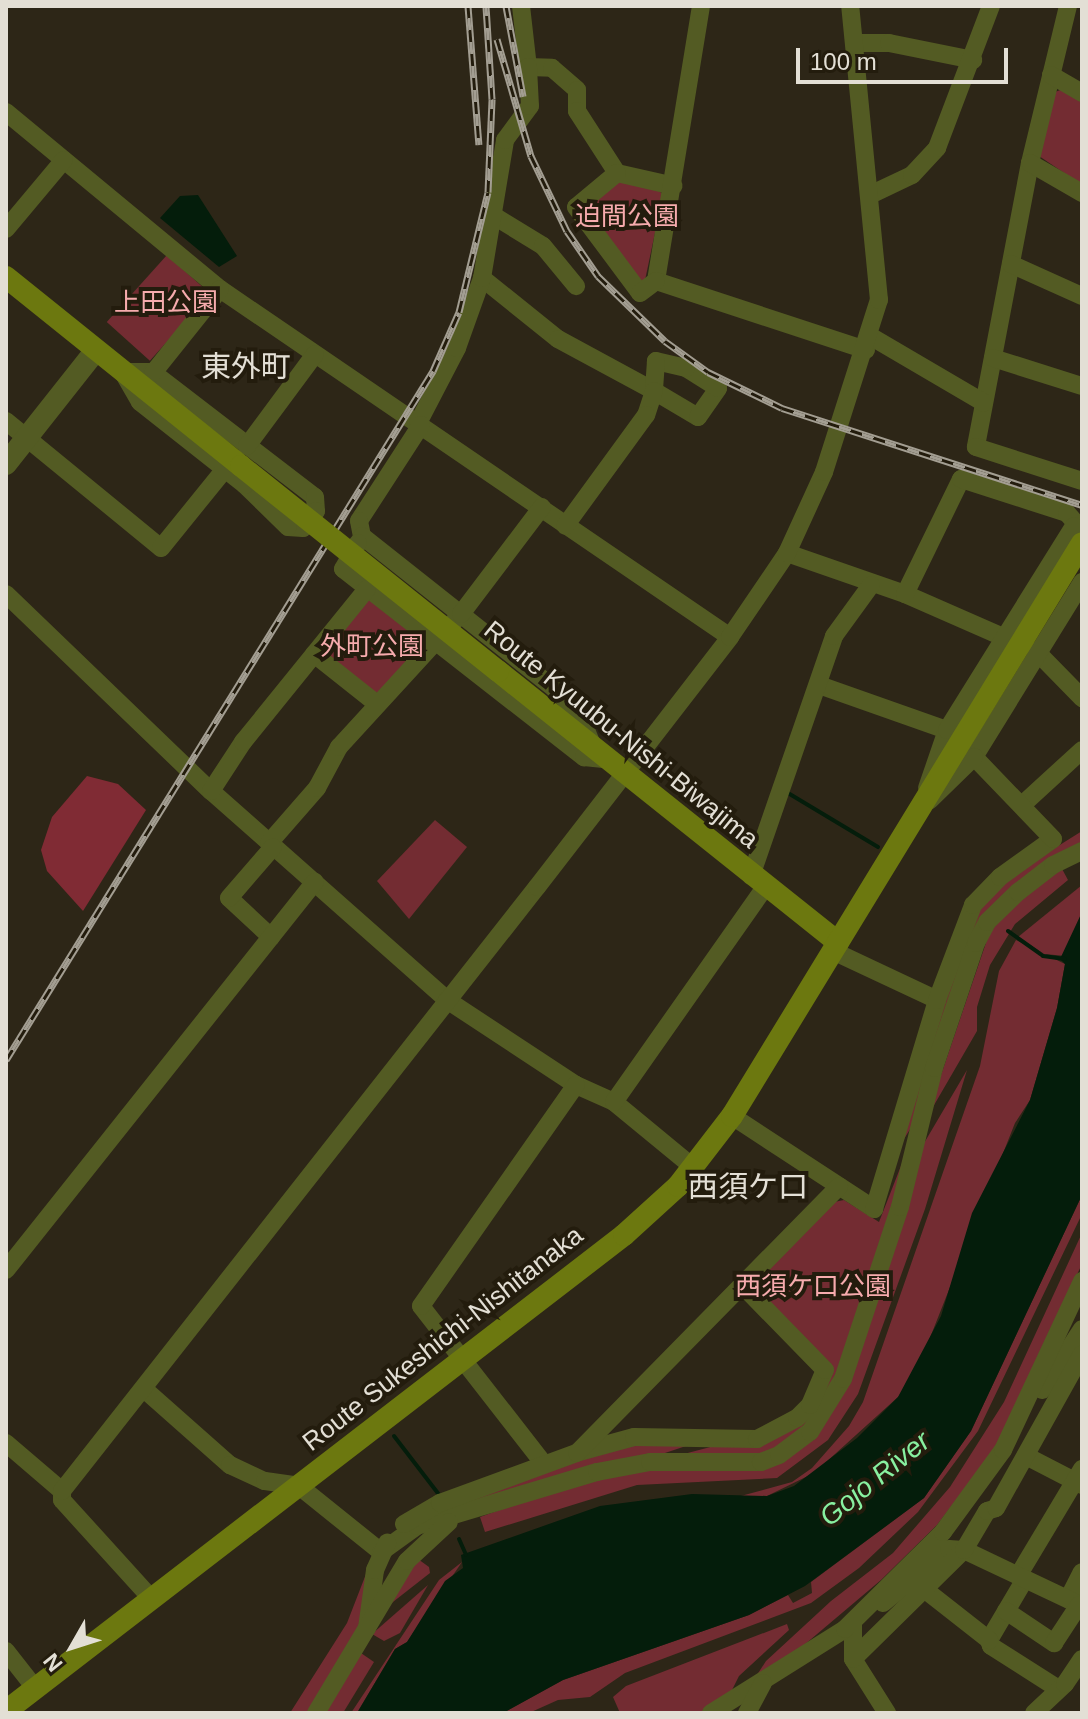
<!DOCTYPE html>
<meta charset="utf-8">
<style>
body{margin:0}
#map{position:relative;width:1088px;height:1719px;overflow:hidden;background:#2d2617;font-family:Helvetica,"Noto Sans JP",sans-serif}
div>[style]{position:absolute}
[style*='--x']{left:calc(var(--x)*1px);top:calc(var(--y)*1px);width:calc(var(--w)*1px);rotate:calc(var(--a)*1deg)}
.green>*{inset:0;background:#732c32;transform-origin:0 0}
.forest>*{inset:0;background:#802b34}
.water>*{inset:0;background:#041d0b}
.stream>*{height:4px;margin:-2px;padding:0 2px;transform-origin:2px;border-radius:2px;background:#041d0b}
.minor>*{height:18px;margin:-9px;padding:0 9px;transform-origin:9px;border-radius:9px;background:#535b23}
.tertiary>*{height:22px;margin:-11px;padding:0 11px;transform-origin:11px;border-radius:11px;background:#535b23}
.secondary>*{height:22px;margin:-11px;padding:0 11px;transform-origin:11px;border-radius:11px;background:#6c780f}
.rail>*{height:7px;margin-top:-3.5px;transform-origin:0;background:repeating-linear-gradient(90deg,#231c0d 0 12px,#a39e92 0 24px);box-sizing:border-box;border-block:2px solid #a39e92}
.secondary-bridge>*{height:22px;margin:-11px;padding:0 11px;transform-origin:11px;border-radius:11px;background:#6c780f}
span{translate:-50% -50%;white-space:nowrap;text-align:center;line-height:1.15;-webkit-text-stroke:8px #231c0d;paint-order:stroke}
.park-label{font-size:26px;color:#f6abad}
.street-label{font-size:26px;color:#e3dfd5}
.water-label{font-size:28px;color:#88f0a0;font-style:italic}
.quarter-label{font-size:30px;color:#e3dfd5}
.frame{position:absolute;inset:0;border:8px solid #e3dfd5;pointer-events:none}
.north{position:absolute;left:32px;top:1607px;width:80px;height:80px;-webkit-text-stroke:6px #231c0d;paint-order:stroke;rotate:231deg;font-size:22px;font-weight:700;line-height:32px;text-align:center;color:#e3dfd5}
.north::after{content:'';display:block;margin:auto;width:28px;height:36px;background:#e3dfd5;clip-path:polygon(50% 0,100% 100%,50% 72%,0 100%)}
.scale{position:absolute;left:796px;top:48px;width:212px;height:36px;box-sizing:border-box;border:4px solid #e3dfd5;border-top:0;padding-left:10px;font-size:24px;line-height:28px;white-space:nowrap;color:#e3dfd5;-webkit-text-stroke:6px #231c0d;paint-order:stroke}
</style>
<div id="map">
<div class="green">
<i style="clip-path:polygon(1063px 89px,1082px 100px,1082px 185px,1039px 156px,1055px 92px)"></i>
<i style="clip-path:polygon(618px 181px,657px 188px,663px 195px,644px 285px,585px 205px)"></i>
<i style="left:167px;top:255px;width:58px;height:90px;rotate:42deg"></i>
<i style="clip-path:polygon(369px 598px,420px 638px,421px 646px,379px 692px,370px 694px,324px 650px)"></i>
<i style="clip-path:polygon(435px 820px,467px 847px,409px 919px,377px 881px)"></i>
<i style="clip-path:polygon(1082px 831px,1082px 848px,982px 920px,914px 1123px,897px 1150px,969px 925px,1001px 882px)"></i>
<i style="clip-path:polygon(1061px 867px,1068px 880px,1015px 924px,990px 965px,977px 1007px,977px 1031px,926px 1119px,989px 934px,1007px 909px)"></i>
<i style="clip-path:polygon(1082px 885px,1082px 912px,1066px 956px,1044px 954px,1018px 937px)"></i>
<i style="clip-path:polygon(1016px 940px,1065px 964px,1057px 1008px,1030px 1100px,1015px 1123px,918px 1368px,898px 1397px,814px 1473px,767px 1496px,737px 1497px,792px 1482px,812px 1468px,849px 1426px,863px 1402px,980px 1066px,999px 971px)"></i>
<i style="clip-path:polygon(967px 1070px,925px 1209px,858px 1394px,828px 1440px,777px 1478px,637px 1485px,485px 1532px,480px 1517px,547px 1493px,646px 1468px,761px 1467px,813px 1436px,920px 1150px)"></i>
<i style="clip-path:polygon(908px 1148px,895px 1204px,826px 1402px,786px 1444px,760px 1456px,680px 1455px,718px 1445px,760px 1444px,833px 1371px,754px 1291px,754px 1282px,834px 1202px,844px 1200px,879px 1222px)"></i>
<i style="clip-path:polygon(1082px 1195px,1082px 1214px,978px 1431px,918px 1512px,859px 1568px,811px 1603px,625px 1673px,590px 1697px,558px 1700px,529px 1713px,503px 1713px,563px 1680px,749px 1615px,788px 1595px,793px 1603px,812px 1593px,811px 1582px,924px 1498px,971px 1431px)"></i>
<i style="clip-path:polygon(1082px 1233px,1082px 1264px,994px 1450px,937px 1525px,881px 1580px,797px 1651px,753px 1681px,766px 1661px,831px 1601px,893px 1553px,950px 1487px,1004px 1402px)"></i>
<i style="clip-path:polygon(704px 1440px,647px 1459px,420px 1518px,573px 1461px,638px 1444px)"></i>
<i style="clip-path:polygon(373px 1556px,363px 1624px,310px 1713px,290px 1713px,347px 1623px)"></i>
<i style="clip-path:polygon(418px 1559px,429px 1567px,430px 1573px,384px 1609px)"></i>
<i style="clip-path:polygon(462px 1562px,407px 1642px,395px 1649px,357px 1713px,351px 1713px,439px 1580px)"></i>
<i style="clip-path:polygon(428px 1585px,400px 1633px,384px 1641px,372px 1634px)"></i>
<i style="clip-path:polygon(787px 1624px,789px 1630px,739px 1676px,730px 1694px,700px 1713px,620px 1713px,613px 1697px,626px 1686px)"></i>
<i style="clip-path:polygon(358px 1651px,374px 1662px,343px 1713px,322px 1713px)"></i>
</div>
<div class="forest">
<i style="clip-path:polygon(87px 776px,118px 784px,146px 810px,83px 911px,47px 871px,41px 850px,52px 817px)"></i>
</div>
<div class="water">
<i style="clip-path:polygon(198px 195px,237px 256px,219px 267px,160px 218px,180px 196px)"></i>
<i style="clip-path:polygon(1082px 912px,1082px 1195px,971px 1431px,924px 1498px,805px 1586px,749px 1615px,563px 1680px,503px 1713px,357px 1713px,395px 1649px,407px 1642px,445px 1581px,463px 1568px,461px 1555px,600px 1506px,692px 1494px,767px 1496px,794px 1486px,857px 1438px,898px 1397px,941px 1316px,972px 1213px,1030px 1100px,1057px 1008px,1065px 964px,1060px 959px)"></i>
</div>
<div class="stream">
<i style="--x:788;--y:793;--w:105;--a:31"></i>
<i style="--x:1008;--y:931;--w:43;--a:35.5"></i>
<i style="--x:1043;--y:956;--w:22;--a:8"></i>
<i style="--x:394;--y:1436;--w:76;--a:52.5"></i>
<i style="--x:459;--y:1539;--w:17;--a:66"></i>
</div>
<div class="minor">
<i style="--x:521;--y:6;--w:61;--a:83.5"></i>
<i style="--x:528;--y:67;--w:24;--a:2"></i>
<i style="--x:552;--y:68;--w:33;--a:41"></i>
<i style="--x:577;--y:90;--w:21;--a:90"></i>
<i style="--x:577;--y:111;--w:74;--a:57.2"></i>
<i style="--x:617;--y:173;--w:58;--a:12.8"></i>
<i style="--x:701;--y:6;--w:279;--a:99.3"></i>
<i style="--x:656;--y:281;--w:221;--a:18.2"></i>
<i style="--x:1068;--y:6;--w:162;--a:103.6"></i>
<i style="--x:1030;--y:163;--w:289;--a:100.8"></i>
<i style="--x:976;--y:447;--w:111;--a:17.8"></i>
<i style="--x:854;--y:43;--w:35;--a:0"></i>
<i style="--x:889;--y:43;--w:86;--a:11.4"></i>
<i style="--x:1051;--y:75;--w:36;--a:30"></i>
<i style="--x:6;--y:112;--w:278;--a:39.6"></i>
<i style="--x:220;--y:289;--w:617;--a:34.31"></i>
<i style="--x:1030;--y:163;--w:60;--a:30"></i>
<i style="--x:617;--y:173;--w:53;--a:140.3"></i>
<i style="--x:576;--y:207;--w:107;--a:53.3"></i>
<i style="--x:640;--y:293;--w:20;--a:-37"></i>
<i style="--x:872;--y:194;--w:44;--a:-25.4"></i>
<i style="--x:912;--y:175;--w:37;--a:-47"></i>
<i style="--x:937;--y:148;--w:152;--a:-69.2"></i>
<i style="--x:494;--y:216;--w:57;--a:31.5"></i>
<i style="--x:543;--y:246;--w:52;--a:50.5"></i>
<i style="--x:6;--y:229;--w:90;--a:-50"></i>
<i style="--x:1011;--y:264;--w:78;--a:24.3"></i>
<i style="--x:482;--y:278;--w:97;--a:38.8"></i>
<i style="--x:558;--y:339;--w:109;--a:28.4"></i>
<i style="--x:654;--y:391;--w:51;--a:30.6"></i>
<i style="--x:698;--y:417;--w:35;--a:-55"></i>
<i style="--x:718;--y:388;--w:38;--a:-148"></i>
<i style="--x:686;--y:368;--w:31;--a:-167"></i>
<i style="--x:656;--y:361;--w:30;--a:94"></i>
<i style="--x:654;--y:391;--w:25;--a:108"></i>
<i style="--x:646;--y:415;--w:137;--a:126.1"></i>
<i style="--x:870;--y:336;--w:132;--a:30.4"></i>
<i style="--x:993;--y:358;--w:93;--a:17.5"></i>
<i style="--x:123;--y:372;--w:29;--a:0"></i>
<i style="--x:152;--y:372;--w:205;--a:37.5"></i>
<i style="--x:315;--y:497;--w:14;--a:86"></i>
<i style="--x:316;--y:511;--w:21;--a:127"></i>
<i style="--x:303;--y:528;--w:15;--a:-176"></i>
<i style="--x:288;--y:527;--w:60;--a:-135.7"></i>
<i style="--x:245;--y:485;--w:134;--a:-141.7"></i>
<i style="--x:140;--y:402;--w:34;--a:-120"></i>
<i style="--x:153;--y:373;--w:107;--a:-51.4"></i>
<i style="--x:6;--y:421;--w:200;--a:39.3"></i>
<i style="--x:161;--y:548;--w:102;--a:-51"></i>
<i style="--x:418;--y:423;--w:85;--a:-62.5"></i>
<i style="--x:457;--y:348;--w:74;--a:-70.3"></i>
<i style="--x:482;--y:278;--w:140;--a:-80.5"></i>
<i style="--x:505;--y:140;--w:42;--a:-53.7"></i>
<i style="--x:530;--y:106;--w:39;--a:-93"></i>
<i style="--x:421;--y:425;--w:114;--a:122.9"></i>
<i style="--x:359;--y:521;--w:15;--a:79"></i>
<i style="--x:362;--y:536;--w:245;--a:38.4"></i>
<i style="--x:554;--y:688;--w:37;--a:46"></i>
<i style="--x:580;--y:715;--w:29;--a:68"></i>
<i style="--x:247;--y:446;--w:114;--a:-53.5"></i>
<i style="--x:358;--y:543;--w:30;--a:120"></i>
<i style="--x:343;--y:569;--w:306;--a:38"></i>
<i style="--x:584;--y:757;--w:27;--a:6"></i>
<i style="--x:787;--y:553;--w:125;--a:19.2"></i>
<i style="--x:905;--y:594;--w:109;--a:23.7"></i>
<i style="--x:6;--y:594;--w:284;--a:43.9"></i>
<i style="--x:211;--y:791;--w:315;--a:41.5"></i>
<i style="--x:447;--y:1000;--w:154;--a:33.4"></i>
<i style="--x:576;--y:1085;--w:42;--a:24.1"></i>
<i style="--x:614;--y:1102;--w:104;--a:39.5"></i>
<i style="--x:905;--y:594;--w:128;--a:-64"></i>
<i style="--x:961;--y:479;--w:111;--a:17.8"></i>
<i style="--x:1067;--y:513;--w:23;--a:49"></i>
<i style="--x:1036;--y:651;--w:66;--a:45.6"></i>
<i style="--x:314;--y:654;--w:80;--a:38.4"></i>
<i style="--x:819;--y:685;--w:136;--a:19.4"></i>
<i style="--x:947;--y:730;--w:61;--a:109"></i>
<i style="--x:947;--y:730;--w:240;--a:-58.1"></i>
<i style="--x:974;--y:757;--w:206;--a:-58.3"></i>
<i style="--x:211;--y:791;--w:59;--a:-56.9"></i>
<i style="--x:243;--y:742;--w:197;--a:-51"></i>
<i style="--x:1022;--y:805;--w:81;--a:-42.5"></i>
<i style="--x:269;--y:843;--w:73;--a:-48.9"></i>
<i style="--x:317;--y:788;--w:47;--a:-61.8"></i>
<i style="--x:339;--y:747;--w:180;--a:-47.5"></i>
<i style="--x:461;--y:614;--w:134;--a:-52.9"></i>
<i style="--x:751;--y:876;--w:254;--a:-70.9"></i>
<i style="--x:834;--y:636;--w:63;--a:-54"></i>
<i style="--x:271;--y:937;--w:57;--a:-137.1"></i>
<i style="--x:229;--y:898;--w:67;--a:-49.2"></i>
<i style="--x:833;--y:951;--w:115;--a:25.2"></i>
<i style="--x:614;--y:1102;--w:263;--a:-54.9"></i>
<i style="--x:732;--y:1116;--w:170;--a:33.2"></i>
<i style="--x:874;--y:1209;--w:218;--a:-73.2"></i>
<i style="--x:937;--y:1000;--w:102;--a:-69.2"></i>
<i style="--x:973;--y:905;--w:39;--a:-46"></i>
<i style="--x:1000;--y:877;--w:65;--a:-35.6"></i>
<i style="--x:1053;--y:839;--w:114;--a:-133.9"></i>
<i style="--x:974;--y:757;--w:62;--a:135.7"></i>
<i style="--x:6;--y:1270;--w:496;--a:-51.5"></i>
<i style="--x:144;--y:1389;--w:115;--a:41.5"></i>
<i style="--x:230;--y:1465;--w:38;--a:25"></i>
<i style="--x:265;--y:1481;--w:34;--a:8"></i>
<i style="--x:299;--y:1486;--w:105;--a:38.8"></i>
<i style="--x:381;--y:1552;--w:44;--a:-35.8"></i>
<i style="--x:417;--y:1526;--w:188;--a:-16.7"></i>
<i style="--x:597;--y:1472;--w:54;--a:-10.7"></i>
<i style="--x:650;--y:1462;--w:111;--a:0"></i>
<i style="--x:761;--y:1462;--w:19;--a:-21"></i>
<i style="--x:779;--y:1455;--w:39;--a:-37"></i>
<i style="--x:810;--y:1432;--w:62;--a:-58.1"></i>
<i style="--x:843;--y:1379;--w:181;--a:-71.7"></i>
<i style="--x:900;--y:1207;--w:143;--a:-76.3"></i>
<i style="--x:934;--y:1068;--w:132;--a:-71.4"></i>
<i style="--x:976;--y:943;--w:24;--a:-62"></i>
<i style="--x:987;--y:922;--w:43;--a:-44.1"></i>
<i style="--x:1018;--y:892;--w:44;--a:-37.6"></i>
<i style="--x:1053;--y:865;--w:32;--a:-26"></i>
<i style="--x:1042;--y:1390;--w:73;--a:-56.7"></i>
<i style="--x:6;--y:1443;--w:74;--a:40.6"></i>
<i style="--x:62;--y:1491;--w:9;--a:90"></i>
<i style="--x:62;--y:1500;--w:131;--a:47.8"></i>
<i style="--x:579;--y:1452;--w:57;--a:-15.3"></i>
<i style="--x:634;--y:1437;--w:123;--a:0.9"></i>
<i style="--x:757;--y:1439;--w:45;--a:-27.7"></i>
<i style="--x:797;--y:1418;--w:18;--a:-45"></i>
<i style="--x:810;--y:1405;--w:38;--a:-67"></i>
<i style="--x:825;--y:1370;--w:119;--a:-134.3"></i>
<i style="--x:1028;--y:1457;--w:61;--a:27.4"></i>
<i style="--x:544;--y:1464;--w:200;--a:-127.9"></i>
<i style="--x:421;--y:1306;--w:270;--a:-55"></i>
<i style="--x:62;--y:1491;--w:768;--a:-51.82"></i>
<i style="--x:537;--y:887;--w:316;--a:-52.3"></i>
<i style="--x:730;--y:637;--w:102;--a:-55.8"></i>
<i style="--x:787;--y:553;--w:89;--a:-65.4"></i>
<i style="--x:824;--y:472;--w:181;--a:-72.3"></i>
<i style="--x:879;--y:300;--w:295;--a:-95.6"></i>
<i style="--x:404;--y:1524;--w:42;--a:-30.3"></i>
<i style="--x:440;--y:1503;--w:146;--a:-20.1"></i>
<i style="--x:577;--y:1453;--w:374;--a:-45.5"></i>
<i style="--x:1018;--y:1576;--w:125;--a:-59.1"></i>
<i style="--x:1025;--y:1579;--w:71;--a:120.5"></i>
<i style="--x:989;--y:1640;--w:6;--a:72"></i>
<i style="--x:991;--y:1646;--w:78;--a:32.5"></i>
<i style="--x:924;--y:1589;--w:83;--a:38.1"></i>
<i style="--x:1068;--y:1599;--w:30;--a:-63"></i>
<i style="--x:883;--y:1603;--w:85;--a:-39.3"></i>
<i style="--x:949;--y:1549;--w:15;--a:4"></i>
<i style="--x:964;--y:1550;--w:131;--a:25.4"></i>
<i style="--x:1006;--y:1611;--w:58;--a:33.7"></i>
<i style="--x:1054;--y:1643;--w:45;--a:-56.7"></i>
<i style="--x:853;--y:1622;--w:37;--a:90"></i>
<i style="--x:853;--y:1659;--w:64;--a:57.8"></i>
<i style="--x:367;--y:1628;--w:59;--a:-82.1"></i>
<i style="--x:375;--y:1570;--w:30;--a:-66"></i>
<i style="--x:6;--y:1651;--w:47;--a:51.9"></i>
<i style="--x:853;--y:1659;--w:156;--a:-44.5"></i>
<i style="--x:964;--y:1550;--w:45;--a:-59.5"></i>
<i style="--x:987;--y:1511;--w:9;--a:-18"></i>
<i style="--x:996;--y:1508;--w:176;--a:-60.8"></i>
<i style="--x:316;--y:1713;--w:177;--a:-59.1"></i>
<i style="--x:407;--y:1561;--w:57;--a:-42.9"></i>
<i style="--x:711;--y:1713;--w:158;--a:-32.1"></i>
<i style="--x:845;--y:1629;--w:138;--a:-44.7"></i>
<i style="--x:943;--y:1532;--w:102;--a:-53.8"></i>
<i style="--x:1003;--y:1450;--w:187;--a:-64.9"></i>
<i style="--x:747;--y:1713;--w:34;--a:-62"></i>
<i style="--x:1034;--y:1713;--w:42;--a:-43.1"></i>
<i style="--x:1065;--y:1684;--w:30;--a:-56"></i>
</div>
<div class="tertiary">
<i style="--x:6;--y:464;--w:145;--a:-51.7"></i>
</div>
<div class="secondary">
<i style="--x:6;--y:277;--w:302;--a:38.8"></i>
<i style="--x:498;--y:671;--w:435;--a:38.6"></i>
<i style="--x:6;--y:1711;--w:780;--a:-37.6"></i>
<i style="--x:624;--y:1235;--w:73;--a:-42.2"></i>
<i style="--x:678;--y:1186;--w:88;--a:-52.4"></i>
<i style="--x:732;--y:1116;--w:671;--a:-58.58"></i>
</div>
<div class="rail">
<i style="--x:468;--y:6;--w:139;--a:85.5"></i>
<i style="--x:506;--y:6;--w:92;--a:79.3"></i>
<i style="--x:497;--y:39;--w:122;--a:73.8"></i>
<i style="--x:531;--y:156;--w:83;--a:64.4"></i>
<i style="--x:567;--y:231;--w:55;--a:55.4"></i>
<i style="--x:598;--y:276;--w:93;--a:44.1"></i>
<i style="--x:665;--y:341;--w:53;--a:35.8"></i>
<i style="--x:708;--y:372;--w:82;--a:25.9"></i>
<i style="--x:782;--y:408;--w:315;--a:17.9"></i>
<i style="--x:6;--y:1060;--w:811;--a:-58.21"></i>
<i style="--x:433;--y:371;--w:64;--a:-66.2"></i>
<i style="--x:459;--y:312;--w:123;--a:-76.4"></i>
<i style="--x:488;--y:192;--w:93;--a:-87.5"></i>
<i style="--x:492;--y:99;--w:93;--a:-93.7"></i>
</div>
<div class="secondary-bridge">
<i style="--x:241;--y:466;--w:329;--a:38.6"></i>
</div>
<div class="park-label">
<span style="left:627px;top:217px">迫間公園</span>
<span style="left:166px;top:303px">上田公園</span>
<span style="left:372px;top:647px">外町公園</span>
<span style="left:813px;top:1287px">西須ケ口公園</span>
</div>
<div class="street-label">
<span style="left:621px;top:735px;rotate:39deg">Route Kyuubu-Nishi-Biwajima</span>
<span style="left:443px;top:1339px;rotate:-38deg">Route Sukeshichi-Nishitanaka</span>
</div>
<div class="water-label">
<span style="left:875px;top:1479px;rotate:-39deg">Gojo River</span>
</div>
<div class="quarter-label">
<span style="left:246px;top:367px">東外町</span>
<span style="left:748px;top:1187px">西須ケ口</span>
</div>
<div class="frame"></div>
<div class="north">N</div>
<div class="scale">100 m</div>
</div>
